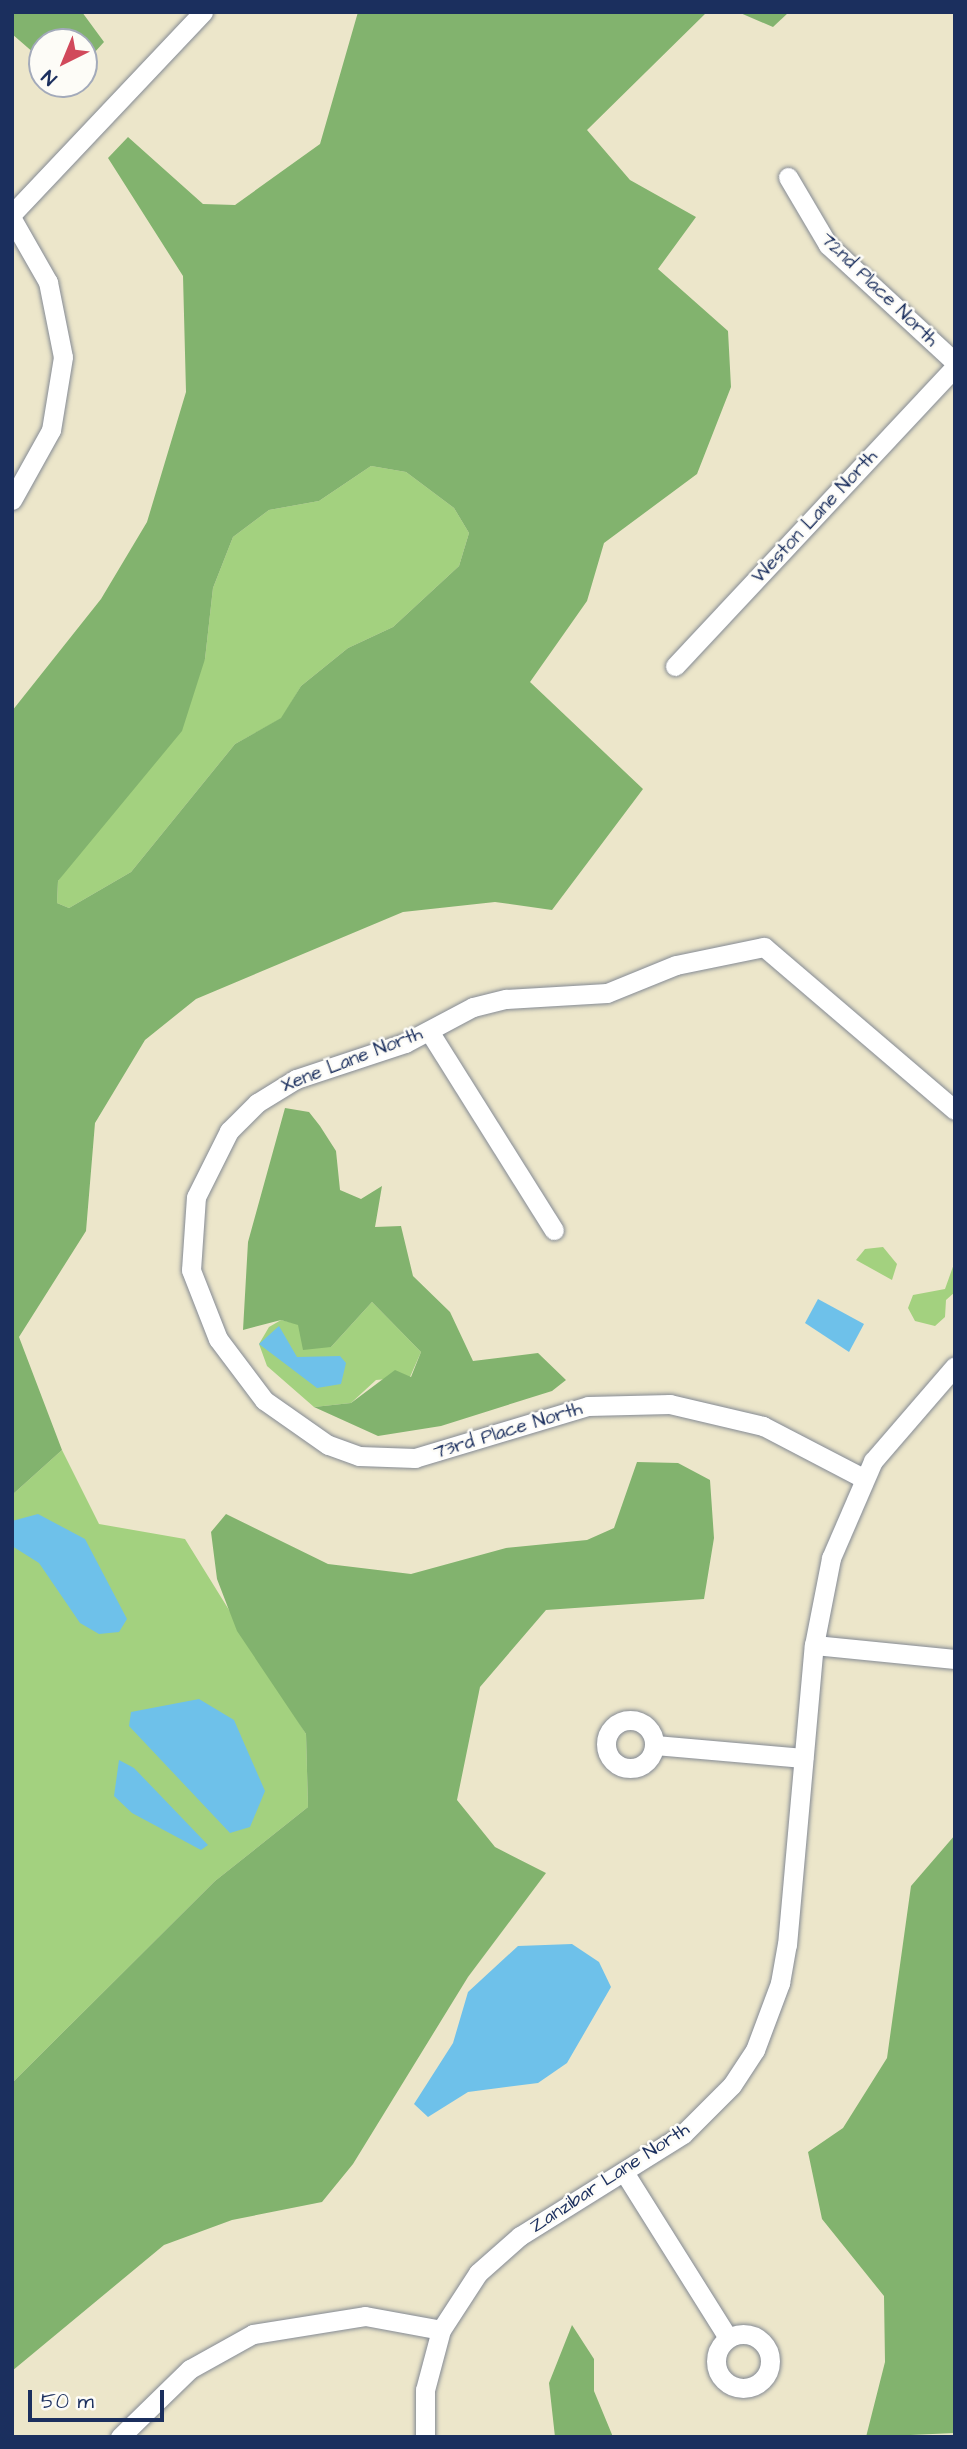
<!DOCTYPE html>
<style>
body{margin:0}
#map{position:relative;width:967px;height:2449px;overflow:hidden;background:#ece6ca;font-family:"Architects Daughter",sans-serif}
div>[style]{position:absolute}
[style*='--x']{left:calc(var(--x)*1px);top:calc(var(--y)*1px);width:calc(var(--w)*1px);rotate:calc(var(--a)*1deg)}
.green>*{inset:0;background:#a3d17f}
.forest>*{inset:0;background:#82b36e}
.water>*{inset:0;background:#6ec1ea}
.roads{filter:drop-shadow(0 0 2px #848a94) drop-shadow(0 0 2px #848a94)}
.street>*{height:19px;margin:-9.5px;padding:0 9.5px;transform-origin:9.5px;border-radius:9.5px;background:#fff}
.street>.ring{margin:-9.5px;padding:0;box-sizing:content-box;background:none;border:19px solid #fff;border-radius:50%}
span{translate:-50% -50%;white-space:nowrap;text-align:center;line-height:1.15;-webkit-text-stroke:5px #fdfcf7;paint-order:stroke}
.street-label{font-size:19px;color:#1b2f5e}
.frame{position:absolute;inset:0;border:14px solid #1b2f5e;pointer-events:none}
.north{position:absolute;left:28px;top:28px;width:70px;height:70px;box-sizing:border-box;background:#fdfcf7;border:2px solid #a3aaba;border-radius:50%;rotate:223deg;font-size:19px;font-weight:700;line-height:28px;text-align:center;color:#1b2f5e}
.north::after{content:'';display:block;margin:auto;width:24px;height:32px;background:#d1495b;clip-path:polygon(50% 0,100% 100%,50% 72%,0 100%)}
.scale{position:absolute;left:28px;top:2390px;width:136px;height:32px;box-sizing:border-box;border:4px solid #1b2f5e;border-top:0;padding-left:9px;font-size:21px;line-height:24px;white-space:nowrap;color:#1b2f5e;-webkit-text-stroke:5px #fdfcf7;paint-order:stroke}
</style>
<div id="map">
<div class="green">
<i style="clip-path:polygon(371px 466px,406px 472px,454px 508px,469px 533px,459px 566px,393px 627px,348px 648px,301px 686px,282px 718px,235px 744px,131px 872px,69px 908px,57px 903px,58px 881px,205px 659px,213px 588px,233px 537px,269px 510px,319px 501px)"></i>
<i style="clip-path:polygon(883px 1247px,897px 1264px,892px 1280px,856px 1260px,865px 1249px)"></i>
<i style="clip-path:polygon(955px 1261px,955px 1292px,946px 1300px,945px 1317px,935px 1326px,915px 1321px,908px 1308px,913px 1295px,945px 1289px)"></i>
<i style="clip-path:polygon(372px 1302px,421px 1352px,410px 1377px,376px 1380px,351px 1403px,314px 1407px,267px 1366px,259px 1344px,269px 1327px,281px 1320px,298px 1324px,331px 1347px)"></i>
<i style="clip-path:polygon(62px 1450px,99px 1524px,185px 1539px,306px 1734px,308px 1807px,215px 1881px,12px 2083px,12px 1495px)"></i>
</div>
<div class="forest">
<i style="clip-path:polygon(12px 12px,82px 12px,104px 42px,84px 64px,84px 42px,42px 42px,42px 60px,12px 34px)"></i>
<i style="clip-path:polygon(evenodd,358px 12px,707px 12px,587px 130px,630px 180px,696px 217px,658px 269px,728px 331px,731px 387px,697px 474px,604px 543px,587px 601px,530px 682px,643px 789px,552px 910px,495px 902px,403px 912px,196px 999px,145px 1040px,95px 1123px,86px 1231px,19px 1337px,62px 1450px,12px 1495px,12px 711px,101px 599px,147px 522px,186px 392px,183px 276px,108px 158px,128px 137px,203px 204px,235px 205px,320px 144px,358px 12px,371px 466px,406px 472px,454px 508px,469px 533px,459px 566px,393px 627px,348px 648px,301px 686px,281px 718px,235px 744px,131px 872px,69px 908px,57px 903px,58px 881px,182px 731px,205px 659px,213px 588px,233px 537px,269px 510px,319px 501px,371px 466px)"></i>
<i style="clip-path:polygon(738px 12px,789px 12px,773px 27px)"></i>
<i style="clip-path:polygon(285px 1108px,309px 1112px,320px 1126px,336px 1151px,340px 1190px,361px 1199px,382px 1186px,375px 1227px,401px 1226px,413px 1276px,450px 1312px,473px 1361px,538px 1353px,566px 1380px,552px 1391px,441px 1426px,378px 1436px,314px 1407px,351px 1403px,395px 1370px,411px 1377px,421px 1352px,372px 1302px,331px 1347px,303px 1350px,298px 1325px,281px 1320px,243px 1330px,248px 1242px)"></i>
<i style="clip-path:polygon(637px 1462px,678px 1463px,710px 1480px,714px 1538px,704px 1599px,546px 1610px,480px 1687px,457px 1800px,495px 1847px,546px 1873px,468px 1977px,353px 2164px,322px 2202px,232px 2220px,164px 2245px,12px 2371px,12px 2083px,215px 1881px,308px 1807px,306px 1734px,237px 1631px,217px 1579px,211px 1532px,226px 1514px,328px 1564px,411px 1574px,506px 1548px,587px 1540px,614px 1528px)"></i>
<i style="clip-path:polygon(955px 1835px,955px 2433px,866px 2437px,885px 2362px,884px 2296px,822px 2219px,808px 2152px,843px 2128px,887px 2058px,911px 1886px)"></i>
<i style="clip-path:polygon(572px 2325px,594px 2359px,594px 2391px,613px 2437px,555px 2437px,549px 2383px)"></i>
</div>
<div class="water">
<i style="clip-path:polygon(818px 1299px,864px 1324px,849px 1352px,805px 1323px)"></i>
<i style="clip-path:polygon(279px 1326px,297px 1357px,340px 1356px,346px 1363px,341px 1384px,317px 1388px,259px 1344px)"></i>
<i style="clip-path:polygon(38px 1514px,85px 1539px,127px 1619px,119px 1632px,99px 1634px,80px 1623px,39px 1563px,12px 1546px,12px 1521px)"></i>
<i style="clip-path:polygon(199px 1699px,234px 1720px,265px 1791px,250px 1827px,230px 1833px,129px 1726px,131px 1712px)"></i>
<i style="clip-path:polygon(119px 1760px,134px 1768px,208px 1845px,201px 1850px,132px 1813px,114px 1796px)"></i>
<i style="clip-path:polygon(572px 1944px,599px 1962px,611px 1987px,567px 2063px,538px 2083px,468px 2092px,428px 2117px,414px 2104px,453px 2043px,468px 1992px,518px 1946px)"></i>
</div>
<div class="roads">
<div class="street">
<i style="--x:788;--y:177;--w:79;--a:59.5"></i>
<i style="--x:828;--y:245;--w:173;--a:42.7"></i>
<i style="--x:12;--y:214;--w:278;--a:-46.6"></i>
<i style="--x:12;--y:219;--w:73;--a:60.3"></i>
<i style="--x:48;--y:282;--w:76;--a:78.7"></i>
<i style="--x:63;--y:357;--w:74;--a:99.3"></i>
<i style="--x:51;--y:430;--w:80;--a:119.1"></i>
<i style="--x:675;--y:666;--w:410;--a:-46.9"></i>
<i style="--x:429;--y:1031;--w:235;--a:57.9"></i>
<i style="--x:863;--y:1478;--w:113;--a:-152.5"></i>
<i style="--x:763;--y:1426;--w:96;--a:-166.7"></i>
<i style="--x:670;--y:1404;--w:82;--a:178.6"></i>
<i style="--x:588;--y:1406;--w:181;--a:163.3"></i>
<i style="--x:415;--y:1458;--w:56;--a:-178"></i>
<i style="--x:359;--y:1456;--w:33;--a:-160"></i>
<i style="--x:328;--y:1445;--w:78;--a:-144.9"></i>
<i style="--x:264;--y:1400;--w:76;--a:-127"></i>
<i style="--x:218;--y:1339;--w:74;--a:-111.4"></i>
<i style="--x:191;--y:1270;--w:73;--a:-86.1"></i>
<i style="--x:196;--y:1197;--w:74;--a:-63.4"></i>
<i style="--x:229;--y:1131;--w:40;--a:-45"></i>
<i style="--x:257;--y:1103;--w:46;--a:-31.6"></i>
<i style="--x:296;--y:1079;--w:115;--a:-18.3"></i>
<i style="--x:405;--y:1043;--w:77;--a:-27.9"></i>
<i style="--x:473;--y:1007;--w:34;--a:-14"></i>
<i style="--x:506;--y:999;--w:101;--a:-3.4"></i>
<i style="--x:607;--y:993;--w:74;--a:-22.1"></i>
<i style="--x:676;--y:965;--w:90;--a:-11.6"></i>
<i style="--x:764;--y:947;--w:251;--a:40.5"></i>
<i style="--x:814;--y:1645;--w:142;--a:5.7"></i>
<i class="ring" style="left:606px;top:1720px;width:29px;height:29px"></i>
<i style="--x:655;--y:1745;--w:149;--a:5"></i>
<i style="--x:624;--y:2172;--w:196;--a:57.9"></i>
<i class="ring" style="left:716px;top:2334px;width:35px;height:35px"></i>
<i style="--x:120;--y:2437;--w:98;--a:-44.2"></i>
<i style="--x:190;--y:2369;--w:72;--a:-29.1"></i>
<i style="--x:253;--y:2334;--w:113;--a:-9.1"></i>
<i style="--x:365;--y:2316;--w:77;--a:10.4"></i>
<i style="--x:425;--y:2437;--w:47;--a:-90"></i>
<i style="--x:425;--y:2390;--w:62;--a:-75.1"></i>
<i style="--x:441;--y:2330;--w:68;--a:-57"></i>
<i style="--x:478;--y:2273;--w:56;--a:-41.4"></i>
<i style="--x:520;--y:2236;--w:192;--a:-32"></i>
<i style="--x:683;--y:2134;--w:69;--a:-45"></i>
<i style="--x:732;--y:2085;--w:42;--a:-56.7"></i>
<i style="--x:755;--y:2050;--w:72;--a:-69.5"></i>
<i style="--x:780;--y:1983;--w:39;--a:-80"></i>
<i style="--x:787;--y:1945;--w:301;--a:-84.9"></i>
<i style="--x:814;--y:1645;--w:89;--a:-78.9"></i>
<i style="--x:831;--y:1558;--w:106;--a:-66.6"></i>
<i style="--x:873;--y:1461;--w:125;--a:-49.2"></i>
</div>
</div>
<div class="street-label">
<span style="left:879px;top:290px;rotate:44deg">72nd Place North</span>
<span style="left:815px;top:517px;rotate:-47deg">Weston Lane North</span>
<span style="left:352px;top:1060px;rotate:-21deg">Xene Lane North</span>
<span style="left:508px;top:1431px;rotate:-17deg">73rd Place North</span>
<span style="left:610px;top:2178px;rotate:-33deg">Zanzibar Lane North</span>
</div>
<div class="frame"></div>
<div class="north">N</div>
<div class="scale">50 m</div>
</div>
